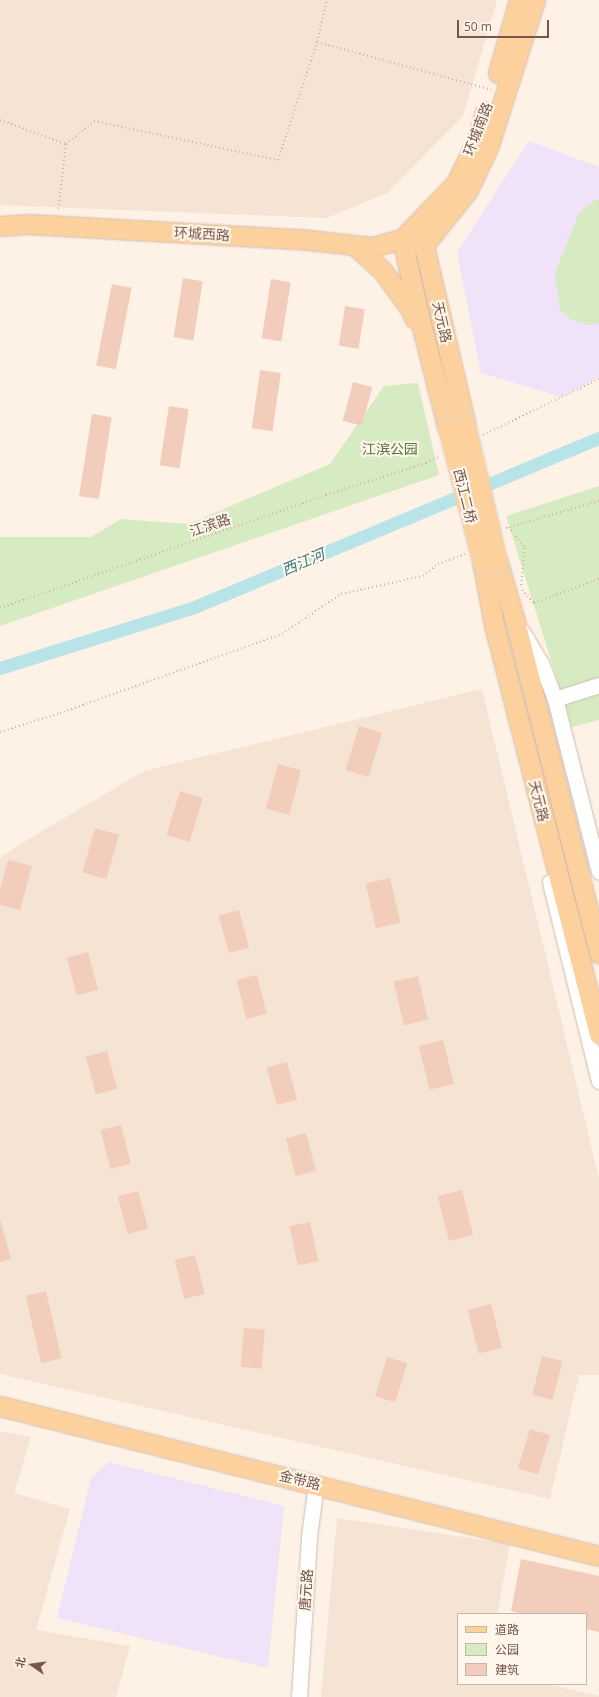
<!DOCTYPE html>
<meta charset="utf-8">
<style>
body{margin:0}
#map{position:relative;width:599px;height:1697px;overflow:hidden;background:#fdf2e5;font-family:"Open Sans","Noto Sans SC",sans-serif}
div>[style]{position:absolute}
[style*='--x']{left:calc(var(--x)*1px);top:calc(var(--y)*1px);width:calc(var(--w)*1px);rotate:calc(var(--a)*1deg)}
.residential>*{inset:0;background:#f5e3d3}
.education>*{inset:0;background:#efe2f9}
.green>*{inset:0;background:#d7ebc3}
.canal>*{height:13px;margin:-6.5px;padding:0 6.5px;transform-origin:6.5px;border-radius:6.5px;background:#b9e4e7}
.building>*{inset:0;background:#f3cdbc;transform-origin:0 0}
.path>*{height:2px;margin-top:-1px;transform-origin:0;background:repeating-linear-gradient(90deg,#d8b09f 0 1px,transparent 0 4px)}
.roads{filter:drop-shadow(0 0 1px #d1baae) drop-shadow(0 0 1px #d1baae)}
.minor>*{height:15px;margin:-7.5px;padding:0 7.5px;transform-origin:7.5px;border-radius:7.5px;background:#fff}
.major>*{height:19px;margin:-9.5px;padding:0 9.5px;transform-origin:9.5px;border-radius:9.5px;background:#fcd19d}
.bridges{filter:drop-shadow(0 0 1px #dbd3d0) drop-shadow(0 0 1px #dbd3d0)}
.major-bridge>*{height:19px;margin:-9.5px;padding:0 9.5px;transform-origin:9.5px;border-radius:9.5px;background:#fcd19d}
span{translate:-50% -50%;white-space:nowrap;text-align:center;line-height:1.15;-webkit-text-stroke:4px #fff6ec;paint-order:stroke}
.street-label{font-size:14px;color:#76564a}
.park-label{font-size:14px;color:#54763f}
.water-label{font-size:15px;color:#3c777c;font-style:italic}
.legend{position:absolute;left:457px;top:1613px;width:130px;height:72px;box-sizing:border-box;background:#fff6ec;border:1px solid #c8b6ab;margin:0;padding:5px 7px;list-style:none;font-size:12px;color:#76564a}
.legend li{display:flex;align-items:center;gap:8px;height:20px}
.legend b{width:20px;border:1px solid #c8b6ab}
.north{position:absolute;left:12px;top:1645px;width:40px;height:40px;-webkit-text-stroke:3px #fff6ec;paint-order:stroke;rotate:283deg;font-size:11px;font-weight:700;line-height:16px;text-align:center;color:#76564a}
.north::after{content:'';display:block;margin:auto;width:14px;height:18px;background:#76564a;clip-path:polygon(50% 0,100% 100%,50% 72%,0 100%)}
.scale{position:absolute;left:457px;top:20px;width:92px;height:18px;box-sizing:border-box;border:2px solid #76564a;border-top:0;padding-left:5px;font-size:12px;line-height:14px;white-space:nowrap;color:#76564a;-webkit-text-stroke:3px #fff6ec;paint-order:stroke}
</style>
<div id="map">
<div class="residential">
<i style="clip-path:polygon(0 0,497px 0,463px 116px,387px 193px,327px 218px,0 205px)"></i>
<i style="clip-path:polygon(482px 689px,599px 1179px,599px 1375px,579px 1375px,550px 1499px,0 1374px,0 858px,17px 846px,144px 771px)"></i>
<i style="clip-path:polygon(0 1431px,31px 1437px,14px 1493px,70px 1509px,36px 1630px,130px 1646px,116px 1697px,0 1697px)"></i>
<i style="clip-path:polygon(337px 1518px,510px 1544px,497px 1614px,458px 1614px,458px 1684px,547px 1684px,599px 1696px,599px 1697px,321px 1697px)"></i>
</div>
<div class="education">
<i style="clip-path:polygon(529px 141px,599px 167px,599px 377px,562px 397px,481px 373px,457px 252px)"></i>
<i style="clip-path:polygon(109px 1462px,284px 1506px,268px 1668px,57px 1618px,91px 1478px)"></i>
</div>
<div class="green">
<i style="clip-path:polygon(595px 200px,599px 200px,599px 323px,587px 325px,570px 319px,560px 310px,555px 273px,579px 213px)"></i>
<i style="clip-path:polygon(418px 383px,439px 475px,0 626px,0 537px,91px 537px,121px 519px,188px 524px,330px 464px,384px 386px)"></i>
<i style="clip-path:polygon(599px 486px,599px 720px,572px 727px,506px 516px)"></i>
</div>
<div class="canal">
<i style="--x:0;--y:668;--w:201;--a:-17.4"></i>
<i style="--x:192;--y:608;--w:441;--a:-22.7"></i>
</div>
<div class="building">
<i style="left:183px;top:278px;width:20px;height:60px;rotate:9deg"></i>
<i style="left:271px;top:279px;width:20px;height:60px;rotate:9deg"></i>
<i style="left:112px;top:284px;width:20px;height:83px;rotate:11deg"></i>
<i style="left:345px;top:306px;width:20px;height:40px;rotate:9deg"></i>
<i style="left:260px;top:370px;width:21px;height:59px;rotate:8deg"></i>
<i style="left:353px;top:382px;width:20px;height:40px;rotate:15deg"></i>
<i style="left:169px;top:406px;width:20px;height:60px;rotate:9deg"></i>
<i style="left:92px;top:414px;width:20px;height:83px;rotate:9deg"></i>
<i style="left:359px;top:726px;width:24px;height:46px;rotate:17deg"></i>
<i style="left:278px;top:764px;width:24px;height:46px;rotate:15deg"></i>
<i style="left:180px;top:791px;width:24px;height:46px;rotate:17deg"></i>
<i style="left:95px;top:828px;width:25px;height:46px;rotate:16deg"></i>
<i style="clip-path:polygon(8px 860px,32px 866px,20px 910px,0 905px,0 889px)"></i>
<i style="left:390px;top:878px;width:46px;height:25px;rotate:77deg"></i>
<i style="left:239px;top:910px;width:39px;height:21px;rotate:75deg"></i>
<i style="left:88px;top:952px;width:39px;height:22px;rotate:75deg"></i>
<i style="left:257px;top:975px;width:40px;height:21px;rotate:76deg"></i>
<i style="left:418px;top:976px;width:45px;height:25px;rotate:77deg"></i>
<i style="left:443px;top:1040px;width:45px;height:25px;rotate:76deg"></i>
<i style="left:107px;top:1051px;width:39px;height:22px;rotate:75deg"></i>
<i style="left:287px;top:1062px;width:39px;height:21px;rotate:75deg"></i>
<i style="left:121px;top:1125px;width:40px;height:21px;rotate:76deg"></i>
<i style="left:306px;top:1133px;width:39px;height:21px;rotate:75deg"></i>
<i style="left:462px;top:1190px;width:46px;height:25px;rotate:76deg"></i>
<i style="left:138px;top:1191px;width:39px;height:21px;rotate:75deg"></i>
<i style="clip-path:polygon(0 1219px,11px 1259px,0 1262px)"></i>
<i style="left:310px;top:1222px;width:40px;height:21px;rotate:78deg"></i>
<i style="left:195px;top:1255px;width:40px;height:21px;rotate:76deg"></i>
<i style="left:46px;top:1291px;width:69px;height:21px;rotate:77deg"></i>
<i style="left:491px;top:1304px;width:45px;height:24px;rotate:76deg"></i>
<i style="left:244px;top:1328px;width:21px;height:39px;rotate:5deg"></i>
<i style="left:542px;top:1356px;width:21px;height:40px;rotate:14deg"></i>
<i style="left:387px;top:1357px;width:21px;height:41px;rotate:17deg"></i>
<i style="left:530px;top:1429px;width:21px;height:41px;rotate:17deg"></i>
<i style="clip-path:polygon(521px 1559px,599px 1576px,599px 1632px,586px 1629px,586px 1614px,522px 1614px,511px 1611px)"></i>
</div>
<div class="path">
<i style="--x:317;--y:42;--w:43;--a:-76.6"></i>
<i style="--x:0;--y:120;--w:70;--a:20"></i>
<i style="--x:66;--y:144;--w:66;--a:96.9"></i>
<i style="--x:66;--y:144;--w:36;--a:-39"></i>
<i style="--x:94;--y:121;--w:188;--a:12"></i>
<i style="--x:278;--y:160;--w:124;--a:-71.7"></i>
<i style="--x:317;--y:42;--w:181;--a:15.3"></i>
<i style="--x:483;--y:435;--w:129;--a:-25.8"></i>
<i style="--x:508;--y:527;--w:27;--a:51"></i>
<i style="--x:525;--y:548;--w:38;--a:96"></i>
<i style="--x:506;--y:528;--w:97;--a:-16.2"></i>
<i style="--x:522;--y:590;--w:18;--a:47"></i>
<i style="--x:534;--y:603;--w:69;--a:-20.3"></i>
<i style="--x:0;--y:608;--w:345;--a:-19.1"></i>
<i style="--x:326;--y:495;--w:105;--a:-17.7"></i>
<i style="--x:426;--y:463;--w:14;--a:-25"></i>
<i style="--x:0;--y:732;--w:63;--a:-17.6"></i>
<i style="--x:60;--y:713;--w:236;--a:-19.6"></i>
<i style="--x:282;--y:634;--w:71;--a:-34.1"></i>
<i style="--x:341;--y:594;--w:84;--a:-12.4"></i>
<i style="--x:423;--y:576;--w:19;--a:-39"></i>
<i style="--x:438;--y:564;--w:29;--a:-20"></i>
</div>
<div class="roads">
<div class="minor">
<i style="--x:521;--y:630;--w:39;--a:59"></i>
<i style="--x:541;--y:663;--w:39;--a:69"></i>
<i style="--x:555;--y:699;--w:178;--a:75.7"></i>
<i style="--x:555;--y:699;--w:46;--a:-17.7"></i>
<i style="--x:550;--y:882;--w:205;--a:76.2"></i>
<i style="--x:299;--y:1697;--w:161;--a:-86.4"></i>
<i style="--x:309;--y:1536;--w:52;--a:-82.3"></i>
</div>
<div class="major">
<i style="--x:498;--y:73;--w:76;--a:-74"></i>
<i style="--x:0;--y:226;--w:28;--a:-4"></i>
<i style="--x:28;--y:224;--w:272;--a:3.2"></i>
<i style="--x:300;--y:239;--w:72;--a:6.3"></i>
<i style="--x:372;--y:247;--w:31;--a:-15"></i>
<i style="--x:402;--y:239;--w:23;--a:15"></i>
<i style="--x:424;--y:245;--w:70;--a:-51.3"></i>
<i style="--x:468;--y:190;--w:50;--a:-65"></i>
<i style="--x:489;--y:145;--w:152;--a:-72.4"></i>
<i style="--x:421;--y:233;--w:194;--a:76.9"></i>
<i style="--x:402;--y:239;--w:78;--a:-46"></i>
<i style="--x:456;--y:183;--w:46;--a:-64"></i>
<i style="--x:476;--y:142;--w:31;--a:-73"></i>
<i style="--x:402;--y:239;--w:75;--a:77.6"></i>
<i style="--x:418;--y:312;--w:118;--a:75.7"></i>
<i style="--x:354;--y:245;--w:38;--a:42"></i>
<i style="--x:382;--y:270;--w:49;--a:54.1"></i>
<i style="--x:411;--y:310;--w:9;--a:69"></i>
<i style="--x:498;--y:563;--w:60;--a:73.7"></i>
<i style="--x:515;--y:621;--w:343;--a:75.8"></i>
<i style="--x:483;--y:566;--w:60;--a:79.4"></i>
<i style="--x:494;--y:625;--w:423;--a:75.6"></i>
<i style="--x:0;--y:1406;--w:617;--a:14.06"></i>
</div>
</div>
<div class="bridges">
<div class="major-bridge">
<i style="--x:465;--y:422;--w:145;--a:76.8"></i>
<i style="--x:447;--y:426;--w:145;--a:75.6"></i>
</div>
</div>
<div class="street-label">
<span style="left:478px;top:129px;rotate:-69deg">环城南路</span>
<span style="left:202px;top:234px;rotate:3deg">环城西路</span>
<span style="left:442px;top:322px;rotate:77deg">天元路</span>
<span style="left:465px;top:496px;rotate:76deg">西江二桥</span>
<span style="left:210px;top:525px;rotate:-19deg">江滨路</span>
<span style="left:539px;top:801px;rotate:76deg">天元路</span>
<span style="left:300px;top:1480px;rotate:14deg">金带路</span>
<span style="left:306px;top:1590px;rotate:-86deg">唐元路</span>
</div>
<div class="park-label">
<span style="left:390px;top:449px">江滨公园</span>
</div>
<div class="water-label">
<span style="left:303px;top:562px;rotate:-23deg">西江河</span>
</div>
<ul class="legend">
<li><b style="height:5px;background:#fcd19d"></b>道路</li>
<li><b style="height:11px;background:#d7ebc3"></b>公园</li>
<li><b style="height:11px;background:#f3cdbc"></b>建筑</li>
</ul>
<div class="north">北</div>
<div class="scale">50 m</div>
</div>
